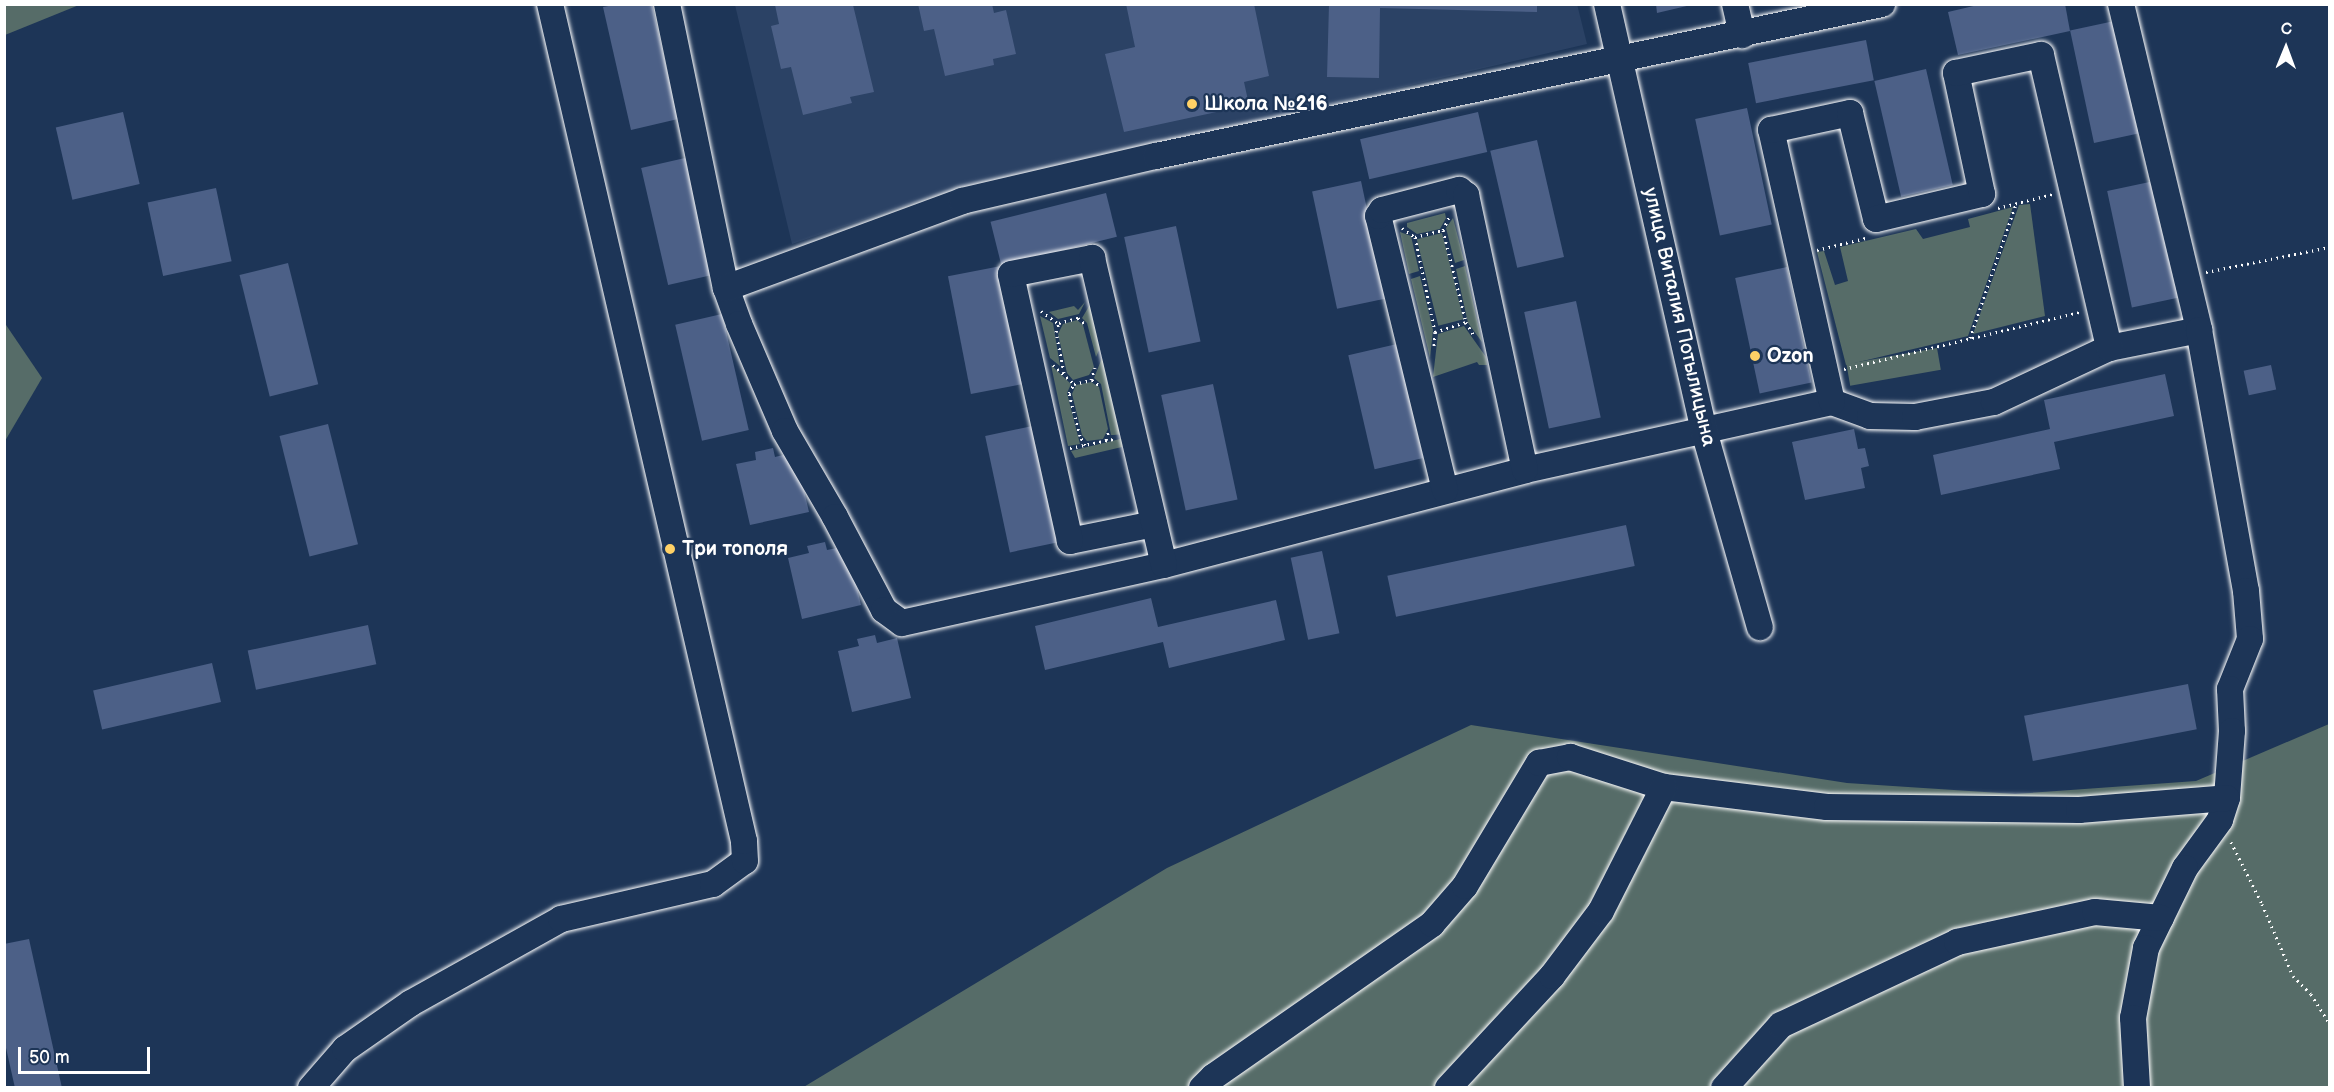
<!DOCTYPE html>
<meta charset="utf-8">
<style>
body{margin:0}
#map{position:relative;width:2334px;height:1092px;overflow:hidden;background:#1d3557;font-family:"Balsamiq Sans",sans-serif}
div>[style]{position:absolute}
[style*='--x']{left:calc(var(--x)*1px);top:calc(var(--y)*1px);width:calc(var(--w)*1px);rotate:calc(var(--a)*1deg)}
.built>*{inset:0;background:#2b4265}
.green>*{inset:0;background:#566c68;transform-origin:0 0}
.building>*{inset:0;background:#4c6087;transform-origin:0 0}
.path>*{height:3px;margin-top:-1.5px;transform-origin:0;background:repeating-linear-gradient(90deg,#fff 0 1.5px,transparent 0 6px)}
.roads{filter:drop-shadow(0 0 2px #fff) drop-shadow(0 0 2px #fff)}
.minor>*{height:26px;margin:-13px;padding:0 13px;transform-origin:13px;border-radius:13px;background:#1d3557}
.dots>*{width:16px;height:16px;translate:-50% -50%;box-sizing:border-box;border:3px solid #1d3557;border-radius:50%}
span{translate:-50% -50%;white-space:nowrap;text-align:center;line-height:1.15;-webkit-text-stroke:4.5px #1d3557;paint-order:stroke}
.poi-label{font-size:20px;color:#fff;font-weight:700}
.left{translate:0 -50%;text-align:left}
.street-label{font-size:20px;color:#fff}
.frame{position:absolute;inset:0;border:6px solid #fff;pointer-events:none}
.north{position:absolute;left:2256px;top:18px;width:60px;height:60px;-webkit-text-stroke:4px #1d3557;paint-order:stroke;rotate:1deg;font-size:16px;font-weight:700;line-height:24px;text-align:center;color:#fff}
.north::after{content:'';display:block;margin:auto;width:21px;height:27px;background:#fff;clip-path:polygon(50% 0,100% 100%,50% 72%,0 100%)}
.scale{position:absolute;left:18px;top:1047px;width:132px;height:27px;box-sizing:border-box;border:3px solid #fff;border-top:0;padding-left:8px;font-size:18px;line-height:21px;white-space:nowrap;color:#fff;-webkit-text-stroke:4px #1d3557;paint-order:stroke}
</style>
<div id="map">
<div class="built">
<i style="clip-path:polygon(1577px 4px,1587px 44px,930px 197px,792px 244px,735px 5px)"></i>
</div>
<div class="green">
<i style="clip-path:polygon(5px 4px,79px 4px,79px 5px,5px 35px)"></i>
<i style="clip-path:polygon(2030px 204px,2045px 316px,1973px 334px,2019px 205px)"></i>
<i style="clip-path:polygon(2013px 207px,1968px 336px,1846px 365px,1817px 252px,1824px 251px,1835px 285px,1848px 281px,1840px 247px,1916px 229px,1923px 239px,1970px 227px,1968px 219px)"></i>
<i style="clip-path:polygon(1445px 213px,1446px 218px,1440px 229px,1417px 234px,1407px 227px,1407px 223px)"></i>
<i style="clip-path:polygon(1453px 218px,1464px 260px,1455px 263px,1446px 228px)"></i>
<i style="clip-path:polygon(1400px 232px,1411px 236px,1419px 271px,1409px 274px)"></i>
<i style="left:1442px;top:233px;width:89px;height:26px;rotate:76deg"></i>
<i style="clip-path:polygon(1465px 266px,1482px 342px,1468px 323px,1456px 269px)"></i>
<i style="clip-path:polygon(1420px 276px,1433px 330px,1430px 358px,1411px 279px)"></i>
<i style="clip-path:polygon(1085px 302px,1079px 314px,1058px 319px,1049px 312px,1074px 306px,1078px 310px)"></i>
<i style="clip-path:polygon(1091px 303px,1102px 343px,1096px 357px,1087px 323px,1082px 318px)"></i>
<i style="clip-path:polygon(1040px 316px,1053px 323px,1060px 366px,1050px 358px)"></i>
<i style="clip-path:polygon(1077px 320px,1083px 325px,1094px 367px,1089px 375px,1073px 380px,1067px 373px,1058px 334px,1063px 324px)"></i>
<i style="clip-path:polygon(4px 322px,42px 378px,5px 441px,4px 441px)"></i>
<i style="clip-path:polygon(1464px 326px,1486px 357px,1487px 365px,1479px 365px,1477px 362px,1433px 377px,1438px 334px)"></i>
<i style="left:1937px;top:348px;width:22px;height:92px;rotate:80deg"></i>
<i style="clip-path:polygon(1104px 353px,1123px 434px,1114px 435px,1111px 435px,1101px 384px,1094px 378px)"></i>
<i style="clip-path:polygon(1051px 365px,1071px 384px,1067px 393px,1080px 444px,1068px 446px)"></i>
<i style="clip-path:polygon(1091px 382px,1099px 387px,1108px 429px,1103px 439px,1087px 441px,1082px 435px,1072px 394px,1076px 385px)"></i>
<i style="clip-path:polygon(1124px 438px,1122px 447px,1075px 458px,1071px 451px)"></i>
<i style="clip-path:polygon(2329px 724px,2329px 1087px,802px 1088px,1167px 868px,1471px 725px,1847px 783px,2015px 794px,2196px 781px)"></i>
</div>
<div class="building">
<i style="clip-path:polygon(918px 4px,992px 4px,994px 13px,1006px 10px,1016px 54px,993px 59px,994px 65px,945px 76px,934px 29px,924px 31px)"></i>
<i style="clip-path:polygon(1126px 4px,1254px 4px,1269px 76px,1244px 82px,1249px 105px,1124px 132px,1105px 54px,1135px 47px)"></i>
<i style="clip-path:polygon(1329px 4px,1537px 4px,1537px 12px,1380px 8px,1379px 78px,1327px 77px)"></i>
<i style="clip-path:polygon(1656px 4px,1691px 4px,1691px 5px,1657px 13px)"></i>
<i style="clip-path:polygon(1982px 4px,2065px 4px,2070px 31px,1958px 55px,1948px 12px)"></i>
<i style="clip-path:polygon(614px 5px,652px 5px,678px 119px,631px 130px,603px 7px)"></i>
<i style="clip-path:polygon(775px 5px,853px 5px,874px 92px,850px 97px,852px 103px,803px 115px,791px 67px,781px 69px,771px 26px,779px 24px)"></i>
<i style="left:2119px;top:20px;width:115px;height:50px;rotate:78deg"></i>
<i style="left:1866px;top:40px;width:41px;height:120px;rotate:79deg"></i>
<i style="left:1926px;top:69px;width:119px;height:53px;rotate:77deg"></i>
<i style="left:1747px;top:108px;width:119px;height:53px;rotate:78deg"></i>
<i style="left:123px;top:112px;width:74px;height:69px;rotate:77deg"></i>
<i style="left:1478px;top:112px;width:41px;height:121px;rotate:77deg"></i>
<i style="left:1537px;top:140px;width:120px;height:48px;rotate:77deg"></i>
<i style="left:685px;top:158px;width:120px;height:45px;rotate:77deg"></i>
<i style="left:2159px;top:180px;width:119px;height:53px;rotate:78deg"></i>
<i style="left:1361px;top:181px;width:120px;height:50px;rotate:78deg"></i>
<i style="left:216px;top:188px;width:75px;height:70px;rotate:78deg"></i>
<i style="left:1106px;top:193px;width:45px;height:119px;rotate:76deg"></i>
<i style="left:1176px;top:226px;width:118px;height:53px;rotate:78deg"></i>
<i style="left:288px;top:263px;width:125px;height:50px;rotate:76deg"></i>
<i style="left:1001px;top:266px;width:120px;height:54px;rotate:79deg"></i>
<i style="left:1787px;top:267px;width:118px;height:53px;rotate:78deg"></i>
<i style="left:1576px;top:301px;width:119px;height:53px;rotate:78deg"></i>
<i style="left:722px;top:314px;width:119px;height:48px;rotate:77deg"></i>
<i style="left:1397px;top:344px;width:117px;height:50px;rotate:77deg"></i>
<i style="left:2271px;top:365px;width:25px;height:28px;rotate:78deg"></i>
<i style="clip-path:polygon(2165px 374px,2174px 416px,2054px 442px,2060px 469px,1941px 495px,1933px 455px,2050px 429px,2044px 400px)"></i>
<i style="left:1213px;top:384px;width:118px;height:53px;rotate:78deg"></i>
<i style="left:328px;top:424px;width:124px;height:50px;rotate:76deg"></i>
<i style="left:1037px;top:425px;width:119px;height:53px;rotate:78deg"></i>
<i style="clip-path:polygon(1854px 429px,1858px 449px,1865px 448px,1869px 466px,1861px 468px,1865px 488px,1805px 500px,1792px 442px)"></i>
<i style="clip-path:polygon(773px 448px,775px 457px,795px 452px,809px 512px,750px 525px,736px 464px,756px 460px,755px 452px)"></i>
<i style="left:1626px;top:525px;width:42px;height:244px;rotate:78deg"></i>
<i style="clip-path:polygon(825px 542px,827px 550px,847px 546px,861px 605px,802px 619px,788px 558px,809px 553px,807px 546px)"></i>
<i style="left:1322px;top:551px;width:84px;height:32px;rotate:78deg"></i>
<i style="clip-path:polygon(1151px 598px,1158px 627px,1276px 600px,1285px 640px,1169px 668px,1163px 642px,1045px 670px,1035px 626px)"></i>
<i style="left:368px;top:625px;width:40px;height:123px;rotate:78deg"></i>
<i style="clip-path:polygon(875px 635px,877px 643px,897px 638px,911px 698px,852px 712px,838px 651px,859px 646px,857px 639px)"></i>
<i style="left:212px;top:663px;width:40px;height:122px;rotate:77deg"></i>
<i style="left:2188px;top:684px;width:46px;height:167px;rotate:79deg"></i>
<i style="clip-path:polygon(29px 939px,62px 1088px,15px 1088px,4px 1039px,4px 944px)"></i>
</div>
<div class="path">
<i style="--x:1998;--y:208;--w:57;--a:-14.3"></i>
<i style="--x:1402;--y:228;--w:16;--a:35"></i>
<i style="--x:1415;--y:237;--w:97;--a:78.1"></i>
<i style="--x:1435;--y:332;--w:16;--a:94"></i>
<i style="--x:1443;--y:230;--w:95;--a:76"></i>
<i style="--x:1466;--y:322;--w:14;--a:60"></i>
<i style="--x:1415;--y:237;--w:29;--a:-14"></i>
<i style="--x:1443;--y:230;--w:14;--a:-65"></i>
<i style="--x:1817;--y:250;--w:50;--a:-13.8"></i>
<i style="--x:2206;--y:272;--w:126;--a:-11.4"></i>
<i style="--x:1041;--y:311;--w:22;--a:36"></i>
<i style="--x:1435;--y:332;--w:32;--a:-18"></i>
<i style="--x:1970;--y:338;--w:142;--a:-71.1"></i>
<i style="--x:1053;--y:365;--w:28;--a:42"></i>
<i style="--x:1844;--y:369;--w:243;--a:-13.6"></i>
<i style="--x:1064;--y:373;--w:42;--a:-101"></i>
<i style="--x:1056;--y:332;--w:9;--a:-72"></i>
<i style="--x:1059;--y:323;--w:20;--a:-15"></i>
<i style="--x:1078;--y:318;--w:11;--a:41"></i>
<i style="--x:1091;--y:380;--w:13;--a:-72"></i>
<i style="--x:1106;--y:440;--w:10;--a:-73"></i>
<i style="--x:1085;--y:445;--w:10;--a:-119"></i>
<i style="--x:1080;--y:436;--w:44;--a:-104.3"></i>
<i style="--x:1069;--y:393;--w:10;--a:-61"></i>
<i style="--x:1074;--y:384;--w:18;--a:-13"></i>
<i style="--x:1092;--y:380;--w:10;--a:37"></i>
<i style="--x:1070;--y:448;--w:44;--a:-11.8"></i>
<i style="--x:2231;--y:842;--w:69;--a:63.4"></i>
<i style="--x:2262;--y:904;--w:78;--a:66.7"></i>
<i style="--x:2293;--y:976;--w:25;--a:45"></i>
<i style="--x:2311;--y:994;--w:36;--a:58"></i>
</div>
<div class="roads">
<div class="minor">
<i style="--x:667;--y:4;--w:290;--a:78.3"></i>
<i style="--x:726;--y:288;--w:38;--a:70"></i>
<i style="--x:739;--y:324;--w:116;--a:66.7"></i>
<i style="--x:785;--y:431;--w:99;--a:59.8"></i>
<i style="--x:835;--y:517;--w:105;--a:62.2"></i>
<i style="--x:884;--y:610;--w:22;--a:36"></i>
<i style="--x:902;--y:623;--w:268;--a:-12.5"></i>
<i style="--x:1164;--y:565;--w:373;--a:-14.7"></i>
<i style="--x:1525;--y:470;--w:314;--a:-12.5"></i>
<i style="--x:1832;--y:402;--w:40;--a:20.2"></i>
<i style="--x:1870;--y:416;--w:45;--a:1.3"></i>
<i style="--x:1915;--y:417;--w:80;--a:-10.8"></i>
<i style="--x:1994;--y:402;--w:127;--a:-25.2"></i>
<i style="--x:2109;--y:348;--w:92;--a:-11.3"></i>
<i style="--x:1607;--y:4;--w:438;--a:77.2"></i>
<i style="--x:1704;--y:431;--w:204;--a:74.1"></i>
<i style="--x:1735;--y:4;--w:32;--a:77"></i>
<i style="--x:2121;--y:4;--w:335;--a:76.5"></i>
<i style="--x:2199;--y:330;--w:265;--a:79.8"></i>
<i style="--x:2246;--y:591;--w:48;--a:85.2"></i>
<i style="--x:2250;--y:639;--w:54;--a:111.8"></i>
<i style="--x:2230;--y:689;--w:42;--a:87.3"></i>
<i style="--x:2232;--y:731;--w:67;--a:94.3"></i>
<i style="--x:2227;--y:798;--w:23;--a:108"></i>
<i style="--x:2220;--y:820;--w:59;--a:126.1"></i>
<i style="--x:2185;--y:868;--w:89;--a:116"></i>
<i style="--x:2146;--y:948;--w:71;--a:100.5"></i>
<i style="--x:2133;--y:1018;--w:70;--a:86.7"></i>
<i style="--x:726;--y:288;--w:252;--a:-20.2"></i>
<i style="--x:962;--y:201;--w:199;--a:-13.1"></i>
<i style="--x:1156;--y:156;--w:742;--a:-11.83"></i>
<i style="--x:1832;--y:402;--w:279;--a:-102.6"></i>
<i style="--x:1771;--y:130;--w:81;--a:-12.1"></i>
<i style="--x:1850;--y:113;--w:109;--a:76.2"></i>
<i style="--x:1876;--y:219;--w:109;--a:-13.3"></i>
<i style="--x:1982;--y:194;--w:124;--a:-102.1"></i>
<i style="--x:1956;--y:73;--w:87;--a:-12"></i>
<i style="--x:2041;--y:55;--w:301;--a:76.9"></i>
<i style="--x:1445;--y:490;--w:282;--a:-103.7"></i>
<i style="--x:1378;--y:216;--w:7;--a:-56"></i>
<i style="--x:1382;--y:210;--w:80;--a:-14.6"></i>
<i style="--x:1459;--y:190;--w:9;--a:36"></i>
<i style="--x:1466;--y:195;--w:281;--a:77.9"></i>
<i style="--x:1154;--y:524;--w:86;--a:168.6"></i>
<i style="--x:1070;--y:541;--w:273;--a:-102.5"></i>
<i style="--x:1011;--y:274;--w:83;--a:-11.2"></i>
<i style="--x:1092;--y:258;--w:315;--a:76.8"></i>
<i style="--x:311;--y:1088;--w:52;--a:-48.9"></i>
<i style="--x:345;--y:1049;--w:80;--a:-34.9"></i>
<i style="--x:411;--y:1003;--w:172;--a:-29.2"></i>
<i style="--x:561;--y:919;--w:156;--a:-13"></i>
<i style="--x:713;--y:884;--w:39;--a:-36"></i>
<i style="--x:745;--y:861;--w:20;--a:-93"></i>
<i style="--x:744;--y:841;--w:859;--a:-103.05"></i>
<i style="--x:1202;--y:1088;--w:16;--a:-45"></i>
<i style="--x:1213;--y:1077;--w:267;--a:-34.9"></i>
<i style="--x:1432;--y:924;--w:50;--a:-49"></i>
<i style="--x:1465;--y:886;--w:144;--a:-59"></i>
<i style="--x:1539;--y:763;--w:32;--a:-11"></i>
<i style="--x:1570;--y:757;--w:99;--a:17.7"></i>
<i style="--x:1664;--y:787;--w:164;--a:7"></i>
<i style="--x:1827;--y:807;--w:252;--a:0.7"></i>
<i style="--x:2079;--y:810;--w:148;--a:-4.6"></i>
<i style="--x:1448;--y:1088;--w:153;--a:-47.1"></i>
<i style="--x:1552;--y:976;--w:81;--a:-53"></i>
<i style="--x:1601;--y:911;--w:139;--a:-63.1"></i>
<i style="--x:1724;--y:1088;--w:85;--a:-47.9"></i>
<i style="--x:1781;--y:1025;--w:195;--a:-25.2"></i>
<i style="--x:1957;--y:942;--w:141;--a:-12.3"></i>
<i style="--x:2095;--y:912;--w:66;--a:5.2"></i>
</div>
</div>
<div class="dots">
<i style="left:1192px;top:104px;background:#ffd166"></i>
<i style="left:1755px;top:356px;background:#ffd166"></i>
<i style="left:670px;top:549px;background:#ffd166"></i>
</div>
<div class="poi-label">
<span class="left" style="left:1204px;top:104px">Школа №216</span>
<span class="left" style="left:1767px;top:356px">Ozon</span>
<span class="left" style="left:682px;top:549px">Три тополя</span>
</div>
<div class="street-label">
<span style="left:1679px;top:317px;rotate:77deg">улица Виталия Потылицына</span>
</div>
<div class="frame"></div>
<div class="north">С</div>
<div class="scale">50 m</div>
</div>
